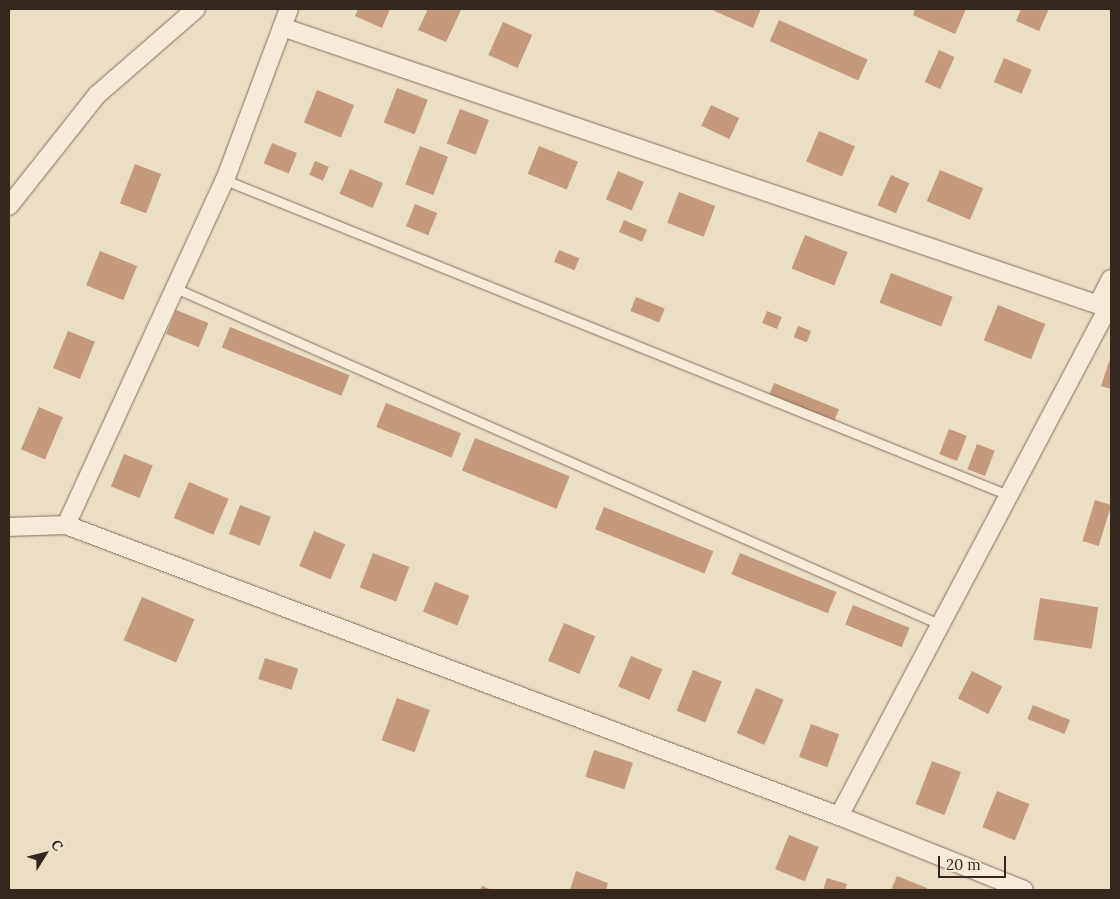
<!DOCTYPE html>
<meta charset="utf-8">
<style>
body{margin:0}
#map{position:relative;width:1120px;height:899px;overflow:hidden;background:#eadec3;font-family:Lora,serif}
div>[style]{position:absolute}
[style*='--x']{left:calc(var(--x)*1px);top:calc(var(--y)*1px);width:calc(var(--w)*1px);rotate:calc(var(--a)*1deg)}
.building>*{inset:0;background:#c5997c;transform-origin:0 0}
.roads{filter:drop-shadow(0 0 1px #83705c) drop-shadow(0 0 1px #83705c)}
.service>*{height:9px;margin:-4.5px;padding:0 4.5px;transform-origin:4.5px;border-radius:4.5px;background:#f5ebd6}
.minor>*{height:18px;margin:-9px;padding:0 9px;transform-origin:9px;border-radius:9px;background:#f5ebd6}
span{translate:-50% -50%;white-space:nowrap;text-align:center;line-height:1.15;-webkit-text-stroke:4px #f2e8d2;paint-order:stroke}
.frame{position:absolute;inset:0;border:10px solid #34281e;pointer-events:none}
.north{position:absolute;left:20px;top:829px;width:50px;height:50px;-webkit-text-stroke:4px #f2e8d2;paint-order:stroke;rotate:54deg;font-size:14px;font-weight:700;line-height:20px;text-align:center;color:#34281e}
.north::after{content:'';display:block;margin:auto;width:18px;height:22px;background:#34281e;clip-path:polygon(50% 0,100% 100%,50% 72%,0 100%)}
.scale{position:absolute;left:938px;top:856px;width:68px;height:22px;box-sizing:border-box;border:2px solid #34281e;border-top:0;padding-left:6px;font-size:15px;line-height:18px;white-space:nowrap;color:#34281e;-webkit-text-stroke:4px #f2e8d2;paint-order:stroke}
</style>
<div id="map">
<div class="building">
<i style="clip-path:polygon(358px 9px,390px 9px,382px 28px,355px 16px)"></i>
<i style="clip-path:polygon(428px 9px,461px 10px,446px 42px,418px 30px)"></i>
<i style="clip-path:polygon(710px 9px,761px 9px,753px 28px)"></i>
<i style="clip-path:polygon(915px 9px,966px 9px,955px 34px,913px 15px)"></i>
<i style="clip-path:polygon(1021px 9px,1049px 9px,1039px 31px,1016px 21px)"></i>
<i style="left:779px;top:20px;width:97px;height:23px;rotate:24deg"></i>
<i style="left:503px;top:22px;width:32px;height:36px;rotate:24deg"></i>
<i style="left:939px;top:50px;width:17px;height:35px;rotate:24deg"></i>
<i style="left:1004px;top:58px;width:30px;height:26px;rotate:23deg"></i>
<i style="left:397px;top:88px;width:33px;height:37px;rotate:21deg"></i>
<i style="left:317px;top:90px;width:40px;height:35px;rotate:22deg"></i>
<i style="left:711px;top:105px;width:31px;height:23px;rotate:25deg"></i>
<i style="left:460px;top:109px;width:31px;height:37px;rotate:21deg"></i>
<i style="left:819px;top:131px;width:39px;height:33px;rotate:23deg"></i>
<i style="left:272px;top:143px;width:27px;height:22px;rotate:22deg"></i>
<i style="left:420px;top:146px;width:30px;height:41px;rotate:21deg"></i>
<i style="left:539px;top:146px;width:42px;height:30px;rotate:22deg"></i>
<i style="left:315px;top:161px;width:15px;height:15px;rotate:23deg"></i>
<i style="left:135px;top:164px;width:28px;height:42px;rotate:21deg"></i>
<i style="left:350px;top:169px;width:36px;height:27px;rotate:23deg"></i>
<i style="left:940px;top:170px;width:47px;height:34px;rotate:23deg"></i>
<i style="left:618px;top:171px;width:28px;height:31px;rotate:23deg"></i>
<i style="left:891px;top:175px;width:20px;height:33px;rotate:24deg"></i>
<i style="left:679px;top:192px;width:39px;height:33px;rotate:21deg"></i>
<i style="left:415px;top:204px;width:24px;height:24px;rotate:22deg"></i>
<i style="left:624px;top:220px;width:25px;height:13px;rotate:23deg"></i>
<i style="left:805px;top:235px;width:46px;height:36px;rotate:22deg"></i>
<i style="left:559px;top:250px;width:22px;height:13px;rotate:22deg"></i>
<i style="left:100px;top:251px;width:40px;height:37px;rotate:22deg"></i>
<i style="left:891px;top:273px;width:66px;height:32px;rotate:21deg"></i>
<i style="left:636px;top:297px;width:31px;height:15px;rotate:22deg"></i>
<i style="left:998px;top:305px;width:51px;height:38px;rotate:22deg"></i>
<i style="left:176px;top:310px;width:35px;height:26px;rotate:22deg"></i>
<i style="left:767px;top:311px;width:16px;height:13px;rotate:22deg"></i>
<i style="left:798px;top:326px;width:14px;height:12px;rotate:21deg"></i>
<i style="left:230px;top:327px;width:129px;height:22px;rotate:22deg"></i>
<i style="left:68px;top:331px;width:29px;height:40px;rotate:22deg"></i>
<i style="clip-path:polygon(1111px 356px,1111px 389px,1101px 386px)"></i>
<i style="left:774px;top:383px;width:70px;height:15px;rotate:22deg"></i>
<i style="left:386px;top:403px;width:81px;height:26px;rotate:22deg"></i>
<i style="left:39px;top:407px;width:26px;height:46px;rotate:23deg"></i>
<i style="left:949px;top:429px;width:19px;height:27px;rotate:21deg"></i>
<i style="left:475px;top:438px;width:102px;height:35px;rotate:22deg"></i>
<i style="left:977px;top:444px;width:19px;height:27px;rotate:21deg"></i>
<i style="left:124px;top:454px;width:31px;height:35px;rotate:22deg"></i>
<i style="left:189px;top:482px;width:43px;height:39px;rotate:23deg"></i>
<i style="left:1095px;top:500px;width:17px;height:43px;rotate:17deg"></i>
<i style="left:240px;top:505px;width:33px;height:31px;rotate:21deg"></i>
<i style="left:604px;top:507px;width:118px;height:24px;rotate:22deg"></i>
<i style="left:314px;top:531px;width:34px;height:38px;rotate:23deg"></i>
<i style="left:373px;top:553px;width:39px;height:37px;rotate:21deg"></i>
<i style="left:740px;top:553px;width:104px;height:23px;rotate:22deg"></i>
<i style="left:435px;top:582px;width:37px;height:32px;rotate:22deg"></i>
<i style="left:142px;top:597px;width:57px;height:47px;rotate:23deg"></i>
<i style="left:1040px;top:598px;width:59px;height:42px;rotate:9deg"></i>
<i style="left:853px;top:605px;width:61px;height:21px;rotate:22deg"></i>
<i style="left:564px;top:623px;width:34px;height:41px;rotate:23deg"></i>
<i style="left:631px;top:656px;width:34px;height:33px;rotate:23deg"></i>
<i style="left:265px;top:658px;width:35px;height:22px;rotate:18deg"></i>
<i style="left:693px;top:670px;width:31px;height:44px;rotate:22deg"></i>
<i style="left:972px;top:671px;width:34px;height:31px;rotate:27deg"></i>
<i style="left:756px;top:688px;width:30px;height:49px;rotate:23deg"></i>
<i style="left:397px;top:698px;width:35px;height:45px;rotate:20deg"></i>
<i style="left:1033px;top:705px;width:40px;height:15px;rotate:22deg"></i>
<i style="left:811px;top:724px;width:30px;height:35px;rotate:20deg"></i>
<i style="left:594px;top:750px;width:41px;height:28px;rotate:18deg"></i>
<i style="left:932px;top:761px;width:31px;height:46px;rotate:21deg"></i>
<i style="left:997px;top:791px;width:35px;height:39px;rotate:22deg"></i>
<i style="left:789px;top:835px;width:32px;height:37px;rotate:22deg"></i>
<i style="clip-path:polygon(576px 871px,608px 883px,606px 890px,570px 890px)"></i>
<i style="clip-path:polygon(897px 876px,927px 888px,927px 890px,891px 890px)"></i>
<i style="clip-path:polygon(827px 878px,847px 884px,845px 890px,823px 890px)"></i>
<i style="clip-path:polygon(482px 886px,492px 890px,480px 890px)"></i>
</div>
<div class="roads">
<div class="service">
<i style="--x:225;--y:180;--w:844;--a:21.91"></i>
<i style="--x:175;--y:288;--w:835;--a:23.74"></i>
</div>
<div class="minor">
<i style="--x:282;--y:27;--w:876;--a:18.79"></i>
<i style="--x:9;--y:206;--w:142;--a:-51.6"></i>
<i style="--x:97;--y:95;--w:131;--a:-41"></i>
<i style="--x:1098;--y:304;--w:28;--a:-63"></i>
<i style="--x:66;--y:525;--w:380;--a:-65.3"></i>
<i style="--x:225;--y:180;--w:183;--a:-69.5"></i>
<i style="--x:9;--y:527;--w:57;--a:-2"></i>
<i style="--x:66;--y:525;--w:826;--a:20.63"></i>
<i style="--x:839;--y:816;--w:199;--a:21.8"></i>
<i style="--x:839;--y:816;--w:575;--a:-62.1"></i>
</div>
</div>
<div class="frame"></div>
<div class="north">С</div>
<div class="scale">20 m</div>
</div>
